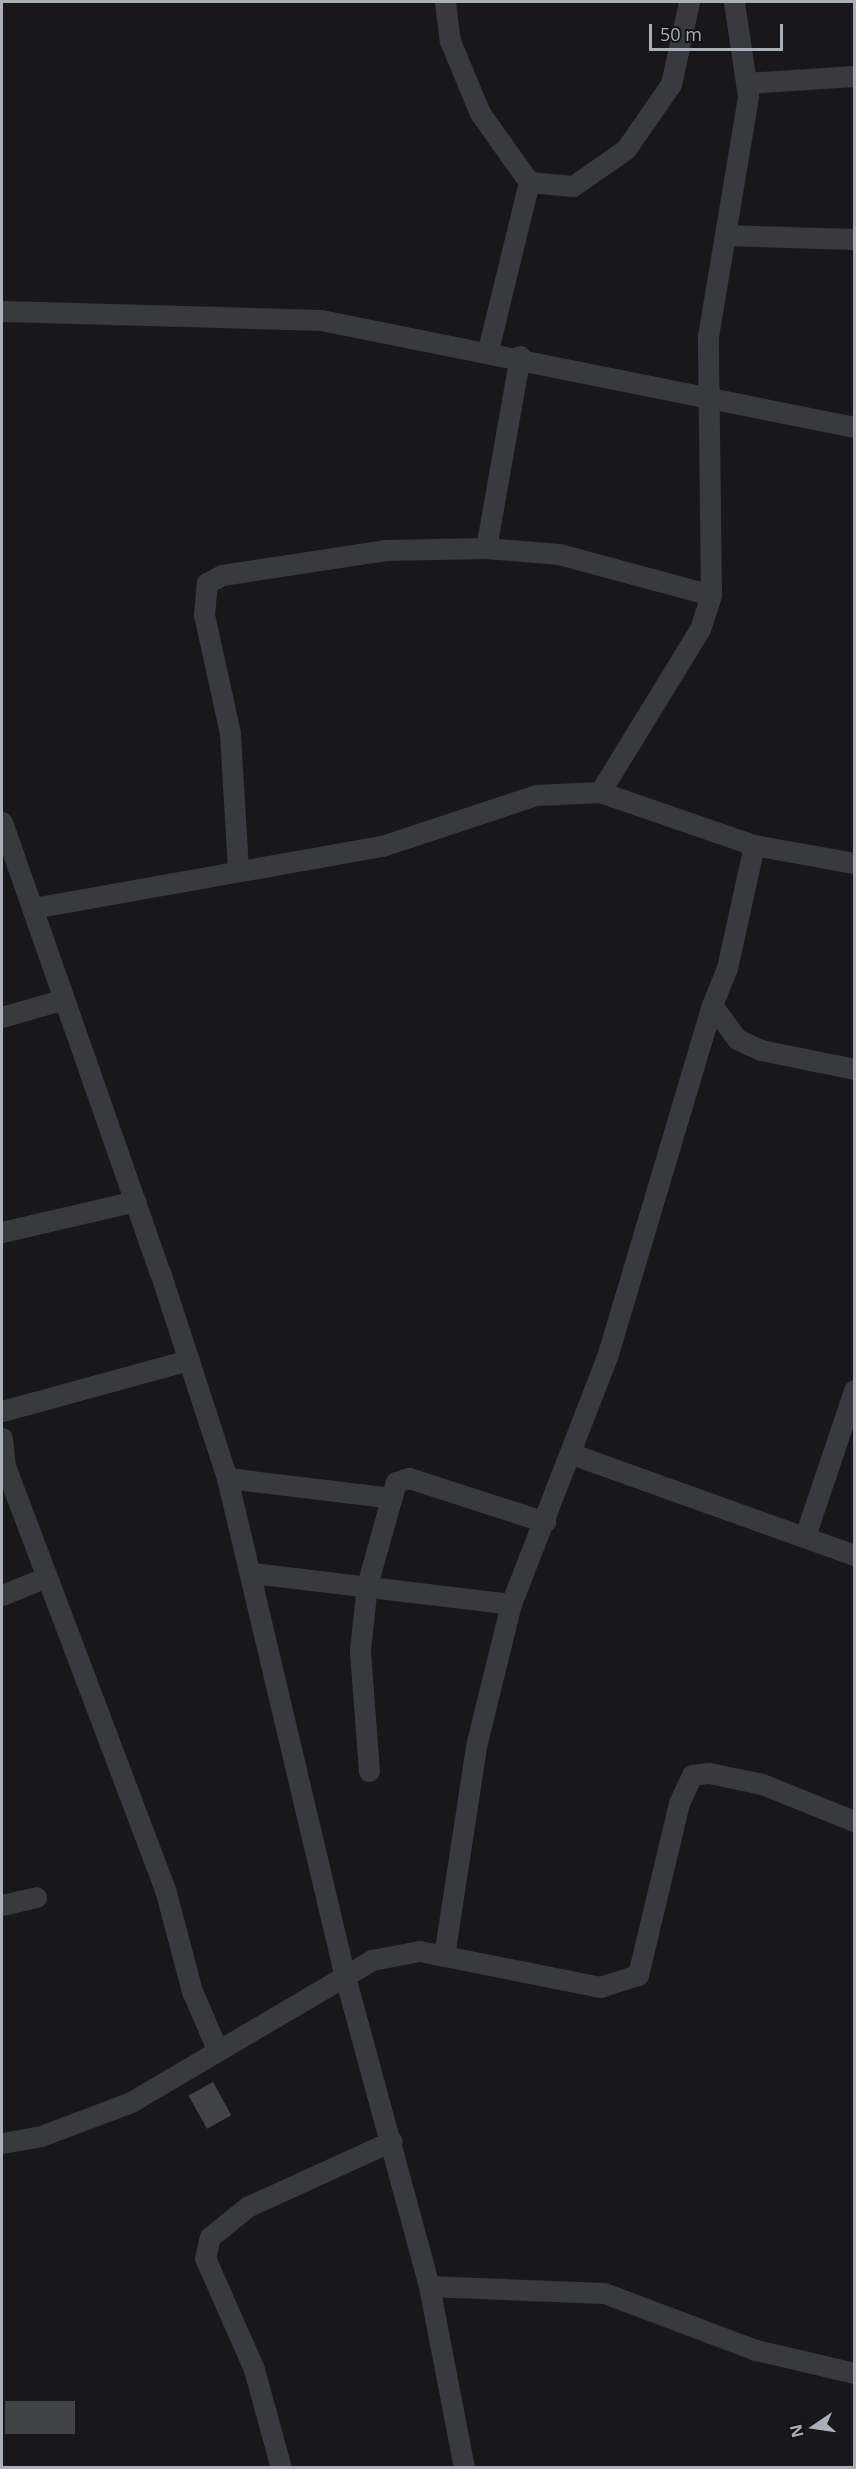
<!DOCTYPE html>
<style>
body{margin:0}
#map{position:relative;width:856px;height:2469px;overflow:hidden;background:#18181a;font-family:"Open Sans",sans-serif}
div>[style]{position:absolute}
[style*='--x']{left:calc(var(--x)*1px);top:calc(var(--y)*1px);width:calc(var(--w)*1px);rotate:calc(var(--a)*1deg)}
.building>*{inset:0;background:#424347;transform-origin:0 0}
.minor>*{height:21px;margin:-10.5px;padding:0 10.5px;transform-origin:10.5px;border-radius:10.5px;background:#393a3f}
span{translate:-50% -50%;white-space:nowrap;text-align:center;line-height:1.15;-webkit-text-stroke:4.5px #131315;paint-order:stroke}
.frame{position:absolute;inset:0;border:3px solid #aab0ba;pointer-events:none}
.north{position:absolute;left:784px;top:2397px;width:60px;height:60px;-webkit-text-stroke:4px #131315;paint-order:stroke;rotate:257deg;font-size:16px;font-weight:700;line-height:24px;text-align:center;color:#aab0ba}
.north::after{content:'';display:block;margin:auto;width:21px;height:27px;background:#aab0ba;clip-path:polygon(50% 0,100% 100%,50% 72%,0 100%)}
.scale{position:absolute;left:649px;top:24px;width:134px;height:27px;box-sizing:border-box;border:3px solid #aab0ba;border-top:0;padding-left:8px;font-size:18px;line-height:21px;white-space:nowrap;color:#aab0ba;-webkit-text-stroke:4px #131315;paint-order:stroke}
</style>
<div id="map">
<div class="building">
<i style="left:213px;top:2082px;width:38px;height:28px;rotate:61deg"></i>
<i style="left:5px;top:2401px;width:70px;height:33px"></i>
</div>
<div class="minor">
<i style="--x:445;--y:2;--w:39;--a:83"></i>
<i style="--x:450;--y:41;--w:78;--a:67.4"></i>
<i style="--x:480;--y:113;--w:85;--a:54.6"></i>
<i style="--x:529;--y:182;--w:44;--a:5.2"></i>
<i style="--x:573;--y:186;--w:65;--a:-34.9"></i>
<i style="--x:626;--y:149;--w:79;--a:-55.3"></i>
<i style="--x:671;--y:84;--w:84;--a:-77.6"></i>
<i style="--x:746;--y:83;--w:108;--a:-3.7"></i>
<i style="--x:725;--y:235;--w:129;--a:1.8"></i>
<i style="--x:2;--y:311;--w:319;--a:1.6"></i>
<i style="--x:321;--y:320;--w:544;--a:11.35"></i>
<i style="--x:488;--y:350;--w:173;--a:-76.3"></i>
<i style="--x:486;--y:548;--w:195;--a:-80"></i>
<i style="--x:600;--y:792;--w:191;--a:-58.5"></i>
<i style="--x:700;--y:629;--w:36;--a:-72"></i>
<i style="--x:711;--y:595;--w:259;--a:-90.7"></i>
<i style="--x:708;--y:336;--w:243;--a:-80.5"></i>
<i style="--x:748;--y:96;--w:95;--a:-98.5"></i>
<i style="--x:2;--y:822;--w:477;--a:70.7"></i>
<i style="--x:160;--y:1272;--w:217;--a:72"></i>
<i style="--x:227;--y:1478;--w:509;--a:76.7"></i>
<i style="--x:344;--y:1973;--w:324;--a:74.8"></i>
<i style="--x:429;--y:2286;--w:185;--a:79.1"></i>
<i style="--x:238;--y:869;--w:136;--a:-93.4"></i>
<i style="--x:230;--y:733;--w:121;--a:-102.4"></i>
<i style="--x:204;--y:615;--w:32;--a:-85"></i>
<i style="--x:207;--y:583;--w:17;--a:-28"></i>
<i style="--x:222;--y:575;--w:165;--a:-8.7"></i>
<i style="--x:385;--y:550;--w:101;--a:-1.1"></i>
<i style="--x:486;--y:548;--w:73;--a:4.7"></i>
<i style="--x:559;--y:554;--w:157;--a:15.1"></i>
<i style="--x:33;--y:908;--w:354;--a:-10.1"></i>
<i style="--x:382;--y:846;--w:162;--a:-18.3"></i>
<i style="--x:536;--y:795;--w:64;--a:-2.7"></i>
<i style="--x:600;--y:792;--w:163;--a:19"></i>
<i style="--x:754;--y:845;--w:102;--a:10.2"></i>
<i style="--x:712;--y:1005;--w:42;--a:53.7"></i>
<i style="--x:737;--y:1039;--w:26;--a:25"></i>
<i style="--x:761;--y:1050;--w:95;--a:11.5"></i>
<i style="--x:2;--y:1017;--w:61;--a:-16.1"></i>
<i style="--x:2;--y:1232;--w:137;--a:-13.1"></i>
<i style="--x:2;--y:1411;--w:194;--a:-15.3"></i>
<i style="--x:2;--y:1438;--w:28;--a:84"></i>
<i style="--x:5;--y:1466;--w:452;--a:69.3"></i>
<i style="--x:165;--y:1889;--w:106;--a:75.2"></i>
<i style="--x:192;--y:1991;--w:63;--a:66.7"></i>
<i style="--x:572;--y:1454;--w:300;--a:19.7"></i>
<i style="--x:227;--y:1478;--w:166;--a:6.9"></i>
<i style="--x:805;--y:1536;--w:154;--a:-71.4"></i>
<i style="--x:252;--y:1573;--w:261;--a:6.8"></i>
<i style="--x:2;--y:1595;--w:48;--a:-22.2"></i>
<i style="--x:369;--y:1771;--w:121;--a:-94.3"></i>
<i style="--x:360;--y:1650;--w:65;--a:-83.9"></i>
<i style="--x:367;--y:1585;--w:107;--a:-74.3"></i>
<i style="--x:396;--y:1482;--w:14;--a:-17"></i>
<i style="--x:409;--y:1478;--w:143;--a:17.9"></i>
<i style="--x:2;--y:1905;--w:35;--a:-13"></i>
<i style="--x:444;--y:1956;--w:212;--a:-81.3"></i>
<i style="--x:476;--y:1746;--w:146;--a:-76.2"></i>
<i style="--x:511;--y:1604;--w:265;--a:-68.8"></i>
<i style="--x:607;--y:1357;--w:367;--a:-73.4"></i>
<i style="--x:712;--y:1005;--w:40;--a:-68"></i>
<i style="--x:727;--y:968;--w:126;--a:-77.6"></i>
<i style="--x:2;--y:2143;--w:40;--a:-10"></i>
<i style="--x:41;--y:2136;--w:96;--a:-20.7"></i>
<i style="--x:131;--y:2102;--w:280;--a:-30.5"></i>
<i style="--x:372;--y:1960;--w:48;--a:-10.8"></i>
<i style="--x:419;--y:1951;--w:185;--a:11.2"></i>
<i style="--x:600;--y:1987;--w:40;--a:-18"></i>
<i style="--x:638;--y:1975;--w:177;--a:-76.6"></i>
<i style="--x:679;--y:1803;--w:31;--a:-65"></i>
<i style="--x:692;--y:1775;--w:17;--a:-7"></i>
<i style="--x:709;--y:1773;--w:54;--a:11.7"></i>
<i style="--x:762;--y:1784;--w:99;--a:21.9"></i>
<i style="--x:429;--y:2286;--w:175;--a:2.3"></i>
<i style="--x:604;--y:2293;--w:162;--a:20.6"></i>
<i style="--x:756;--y:2350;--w:101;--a:13.2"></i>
<i style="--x:281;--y:2468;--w:103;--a:-105.3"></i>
<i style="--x:254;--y:2369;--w:121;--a:-113.8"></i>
<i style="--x:205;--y:2258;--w:22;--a:-77"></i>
<i style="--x:210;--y:2237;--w:48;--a:-39"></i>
<i style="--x:247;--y:2207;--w:159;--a:-24.5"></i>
</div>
<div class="frame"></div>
<div class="north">N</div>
<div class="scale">50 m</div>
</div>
